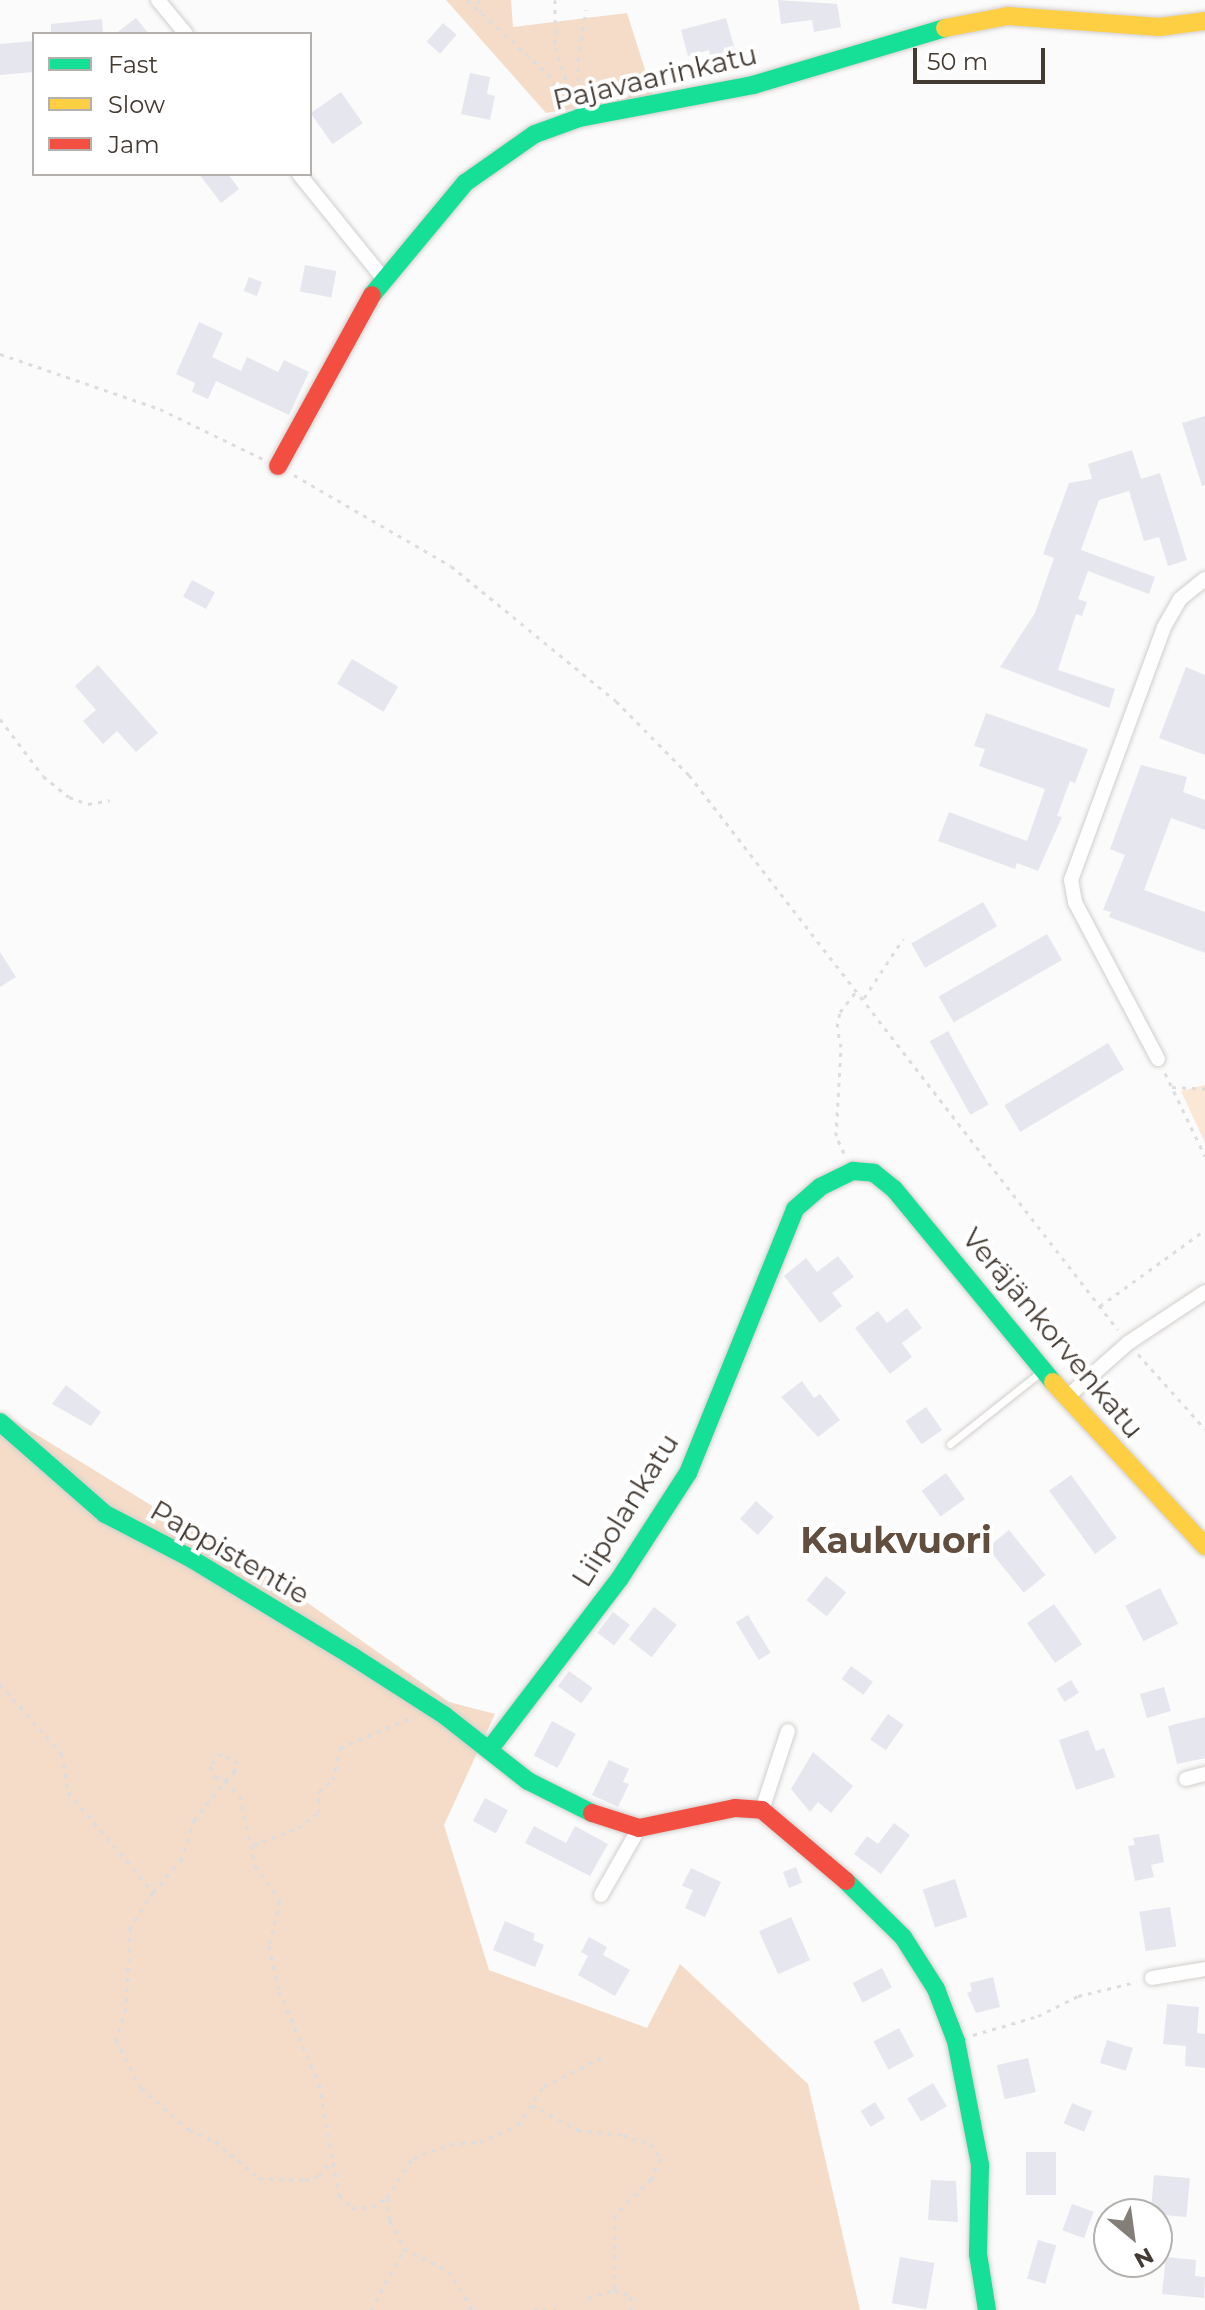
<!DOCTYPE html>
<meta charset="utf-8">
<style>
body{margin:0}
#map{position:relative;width:1205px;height:2310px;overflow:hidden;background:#fbfbfb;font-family:Montserrat,sans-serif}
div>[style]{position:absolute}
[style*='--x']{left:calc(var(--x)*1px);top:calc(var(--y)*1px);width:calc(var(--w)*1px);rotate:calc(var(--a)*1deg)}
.green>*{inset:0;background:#fbe7d6}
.forest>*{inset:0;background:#f4dcc8}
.building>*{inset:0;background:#e6e6ee;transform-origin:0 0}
.path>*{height:3px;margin-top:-1.5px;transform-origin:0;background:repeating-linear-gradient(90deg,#dedddd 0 4px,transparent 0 10px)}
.roads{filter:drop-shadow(0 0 2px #d2cecb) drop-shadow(0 0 2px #d2cecb)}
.lane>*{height:7px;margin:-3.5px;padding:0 3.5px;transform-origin:3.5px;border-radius:3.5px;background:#fefefe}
.street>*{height:14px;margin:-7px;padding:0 7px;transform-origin:7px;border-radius:7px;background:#fefefe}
.fast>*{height:18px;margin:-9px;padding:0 9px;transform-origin:9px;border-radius:9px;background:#16e098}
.slow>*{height:18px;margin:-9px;padding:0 9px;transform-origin:9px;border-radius:9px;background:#ffcf43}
.jam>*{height:18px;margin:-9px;padding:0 9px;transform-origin:9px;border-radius:9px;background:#f24e42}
span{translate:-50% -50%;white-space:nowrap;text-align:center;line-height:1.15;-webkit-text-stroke:8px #fff;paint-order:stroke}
.street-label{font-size:28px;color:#433a32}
.district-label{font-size:36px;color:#614e3e;font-weight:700}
.legend{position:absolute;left:32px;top:32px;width:280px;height:144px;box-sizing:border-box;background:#fff;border:2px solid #b4b0ad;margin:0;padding:10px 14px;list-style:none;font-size:24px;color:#433a32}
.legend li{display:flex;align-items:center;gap:16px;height:40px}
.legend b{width:40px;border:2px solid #b4b0ad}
.north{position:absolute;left:1093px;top:2198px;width:80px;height:80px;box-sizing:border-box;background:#fff;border:2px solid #b4b0ad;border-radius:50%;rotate:151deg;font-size:22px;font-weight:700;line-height:32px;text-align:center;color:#433a32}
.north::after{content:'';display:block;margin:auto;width:28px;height:36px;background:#837e78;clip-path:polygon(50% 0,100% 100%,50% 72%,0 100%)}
.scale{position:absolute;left:913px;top:48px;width:132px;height:36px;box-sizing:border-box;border:4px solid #433a32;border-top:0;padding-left:10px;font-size:24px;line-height:28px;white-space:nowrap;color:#433a32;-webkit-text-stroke:6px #fff;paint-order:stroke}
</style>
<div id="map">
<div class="green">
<i style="clip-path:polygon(1205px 1085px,1205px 1143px,1181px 1091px)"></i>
</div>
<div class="forest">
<i style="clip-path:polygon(446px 0,511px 0,513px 27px,627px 13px,653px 95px,546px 113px)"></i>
<i style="clip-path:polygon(0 1412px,295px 1594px,449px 1702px,495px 1714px,444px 1825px,489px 1970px,647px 2028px,680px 1964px,808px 2084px,860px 2310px,0 2310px)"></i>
</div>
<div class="building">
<i style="clip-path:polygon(778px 0,837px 4px,841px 27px,814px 32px,812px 20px,781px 24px)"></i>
<i style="clip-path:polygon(136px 18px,149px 34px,115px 34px)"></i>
<i style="clip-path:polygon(726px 18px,737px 57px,712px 64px,709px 50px,688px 56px,681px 30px)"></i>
<i style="clip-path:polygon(102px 19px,103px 34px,51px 34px,51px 24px)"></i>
<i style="left:443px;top:23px;width:18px;height:25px;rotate:41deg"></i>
<i style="clip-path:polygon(34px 41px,34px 72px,0 75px,0 44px)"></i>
<i style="clip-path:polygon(470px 73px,490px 77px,487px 94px,495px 96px,490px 120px,461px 114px)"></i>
<i style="left:341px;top:92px;width:38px;height:37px;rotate:55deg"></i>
<i style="clip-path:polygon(199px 174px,228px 174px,239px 189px,221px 203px)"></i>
<i style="left:305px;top:265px;width:32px;height:27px;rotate:11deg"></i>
<i style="left:249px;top:277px;width:14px;height:15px;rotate:21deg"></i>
<i style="clip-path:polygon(199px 322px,223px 333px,212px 357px,241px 371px,247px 357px,278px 372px,284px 360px,309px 372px,289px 415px,216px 381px,208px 399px,192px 392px,195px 383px,176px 374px)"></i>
<i style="clip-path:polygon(1205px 416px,1205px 485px,1202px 486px,1182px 423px)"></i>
<i style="clip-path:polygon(1132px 450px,1141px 479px,1160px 473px,1187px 560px,1168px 566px,1159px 537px,1144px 541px,1129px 491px,1099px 500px,1081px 550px,1155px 577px,1149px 594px,1088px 571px,1078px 599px,1087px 602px,1082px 616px,1076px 614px,1058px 670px,1115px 689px,1109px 708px,1000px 667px,1035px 613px,1054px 558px,1043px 554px,1069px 483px,1092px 479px,1088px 464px)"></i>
<i style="left:192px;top:580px;width:26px;height:19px;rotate:28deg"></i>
<i style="left:352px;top:659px;width:54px;height:29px;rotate:31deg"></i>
<i style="clip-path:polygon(98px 665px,158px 733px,136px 752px,117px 731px,103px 744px,83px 721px,96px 710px,75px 686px)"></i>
<i style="clip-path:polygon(1186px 667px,1205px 675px,1205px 755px,1159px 738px)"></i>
<i style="clip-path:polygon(986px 713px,1088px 749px,1075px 783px,1070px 781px,1057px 816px,1062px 817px,1038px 871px,1017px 863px,1015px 869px,938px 841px,949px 812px,1027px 841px,1045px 789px,979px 766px,985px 749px,974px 746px)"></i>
<i style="clip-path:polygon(1141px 765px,1187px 777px,1183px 792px,1205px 800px,1205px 830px,1171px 818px,1144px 890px,1205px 912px,1205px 953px,1109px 917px,1111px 912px,1103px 910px,1125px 855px,1110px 849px)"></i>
<i style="left:983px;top:902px;width:28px;height:83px;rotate:60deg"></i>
<i style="left:1047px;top:934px;width:30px;height:125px;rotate:60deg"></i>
<i style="clip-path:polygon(0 952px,16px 977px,0 987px)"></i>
<i style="left:948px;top:1031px;width:84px;height:21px;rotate:61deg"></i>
<i style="left:1108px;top:1043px;width:31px;height:121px;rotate:59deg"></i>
<i style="clip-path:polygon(838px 1256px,854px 1277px,832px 1293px,842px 1306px,820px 1323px,784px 1276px,806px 1258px,817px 1272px)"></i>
<i style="clip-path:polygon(907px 1308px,922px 1328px,902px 1343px,912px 1357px,890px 1374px,855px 1328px,878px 1311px,887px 1323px)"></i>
<i style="clip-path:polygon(802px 1381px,814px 1398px,820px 1394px,840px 1420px,818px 1437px,781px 1397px)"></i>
<i style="clip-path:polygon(66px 1385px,101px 1412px,91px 1426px,52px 1404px)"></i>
<i style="left:926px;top:1407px;width:28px;height:25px;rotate:55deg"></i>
<i style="left:946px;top:1473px;width:32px;height:30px;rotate:54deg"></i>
<i style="left:1071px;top:1475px;width:78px;height:27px;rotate:54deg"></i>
<i style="left:756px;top:1501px;width:24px;height:24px;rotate:42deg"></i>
<i style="left:1009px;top:1530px;width:58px;height:28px;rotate:51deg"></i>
<i style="left:826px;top:1576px;width:26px;height:31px;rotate:39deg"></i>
<i style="left:1160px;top:1588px;width:40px;height:39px;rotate:63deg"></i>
<i style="left:1054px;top:1604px;width:49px;height:33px;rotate:55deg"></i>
<i style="left:654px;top:1607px;width:29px;height:41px;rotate:38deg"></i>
<i style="left:613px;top:1612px;width:21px;height:26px;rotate:37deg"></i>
<i style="left:748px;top:1615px;width:44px;height:14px;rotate:59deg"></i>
<i style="left:851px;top:1666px;width:27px;height:16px;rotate:36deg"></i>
<i style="left:569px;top:1671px;width:29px;height:19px;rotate:36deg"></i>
<i style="left:1071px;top:1680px;width:15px;height:17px;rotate:58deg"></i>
<i style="left:1164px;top:1687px;width:25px;height:25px;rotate:74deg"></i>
<i style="left:888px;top:1714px;width:19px;height:31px;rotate:35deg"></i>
<i style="clip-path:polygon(1205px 1717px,1205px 1758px,1177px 1764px,1168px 1726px)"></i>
<i style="left:552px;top:1721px;width:27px;height:39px;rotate:28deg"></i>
<i style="clip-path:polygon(1088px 1730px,1096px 1751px,1104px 1748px,1115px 1777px,1076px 1790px,1059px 1740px)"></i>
<i style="clip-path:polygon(813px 1752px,853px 1786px,831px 1813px,818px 1802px,810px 1812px,791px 1789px)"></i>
<i style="clip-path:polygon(609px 1760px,629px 1769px,623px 1782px,629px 1784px,618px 1807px,592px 1795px)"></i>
<i style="left:485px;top:1798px;width:26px;height:26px;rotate:28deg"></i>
<i style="clip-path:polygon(894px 1823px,910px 1835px,881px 1874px,854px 1854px,867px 1836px,878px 1844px)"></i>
<i style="clip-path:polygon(534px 1826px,566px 1843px,575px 1826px,608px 1844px,590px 1876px,525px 1843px)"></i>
<i style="clip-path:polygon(1159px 1834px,1164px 1862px,1151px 1865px,1154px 1877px,1135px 1881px,1128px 1846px,1135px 1845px,1133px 1838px)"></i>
<i style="left:796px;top:1867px;width:17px;height:14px;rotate:69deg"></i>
<i style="clip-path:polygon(691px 1868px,721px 1882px,705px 1917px,685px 1908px,693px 1890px,682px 1886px)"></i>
<i style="left:955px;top:1879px;width:40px;height:34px;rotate:72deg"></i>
<i style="left:1170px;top:1907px;width:40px;height:31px;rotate:81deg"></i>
<i style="left:791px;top:1917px;width:47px;height:35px;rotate:66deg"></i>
<i style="clip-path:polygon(505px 1921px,535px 1934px,533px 1940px,544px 1945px,535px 1967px,493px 1950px)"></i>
<i style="clip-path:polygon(589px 1937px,607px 1947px,603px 1955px,630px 1970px,615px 1996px,578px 1975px,588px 1956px,581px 1952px)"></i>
<i style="left:882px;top:1968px;width:22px;height:33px;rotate:63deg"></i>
<i style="clip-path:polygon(993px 1977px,1000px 2007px,976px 2013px,967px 1993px,972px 1991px,970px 1983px)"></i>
<i style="clip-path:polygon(1167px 2004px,1199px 2007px,1197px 2033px,1205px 2034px,1205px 2068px,1185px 2066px,1186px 2046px,1163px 2044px)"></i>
<i style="left:899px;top:2028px;width:32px;height:29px;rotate:62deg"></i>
<i style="left:1107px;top:2040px;width:27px;height:24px;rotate:17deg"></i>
<i style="left:1028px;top:2058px;width:35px;height:32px;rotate:77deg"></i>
<i style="left:933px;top:2083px;width:27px;height:30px;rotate:59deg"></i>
<i style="left:875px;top:2102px;width:19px;height:17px;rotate:58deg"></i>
<i style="left:1072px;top:2103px;width:22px;height:22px;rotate:22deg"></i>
<i style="left:1026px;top:2152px;width:30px;height:43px"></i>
<i style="left:1154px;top:2175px;width:36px;height:39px;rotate:5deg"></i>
<i style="clip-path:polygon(931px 2180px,956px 2181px,958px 2222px,928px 2220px)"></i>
<i style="left:1072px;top:2204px;width:23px;height:28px;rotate:20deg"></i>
<i style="left:1038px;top:2240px;width:19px;height:40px;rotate:16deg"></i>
<i style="left:900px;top:2257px;width:35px;height:47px;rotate:10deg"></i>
<i style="clip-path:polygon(1166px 2257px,1196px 2260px,1195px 2276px,1205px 2277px,1204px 2298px,1162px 2294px)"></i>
</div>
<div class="path">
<i style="--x:467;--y:0;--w:110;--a:42.4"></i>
<i style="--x:548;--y:74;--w:35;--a:55"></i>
<i style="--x:478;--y:0;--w:12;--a:76"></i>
<i style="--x:555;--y:0;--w:47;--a:90"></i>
<i style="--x:555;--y:47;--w:57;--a:71.6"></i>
<i style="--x:579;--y:101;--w:41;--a:-91.4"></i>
<i style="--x:578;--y:60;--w:51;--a:-80.9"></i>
<i style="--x:0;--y:354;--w:169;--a:19"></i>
<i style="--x:160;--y:409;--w:114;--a:25.9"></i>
<i style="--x:294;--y:475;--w:181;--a:30.1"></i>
<i style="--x:451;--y:566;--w:213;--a:39.3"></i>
<i style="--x:616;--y:701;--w:104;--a:45.4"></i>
<i style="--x:689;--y:775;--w:701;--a:52.3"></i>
<i style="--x:0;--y:719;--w:71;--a:53"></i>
<i style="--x:43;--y:776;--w:33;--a:39"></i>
<i style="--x:69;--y:797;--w:20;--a:20"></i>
<i style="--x:88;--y:804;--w:22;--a:-10"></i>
<i style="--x:864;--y:998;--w:71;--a:-56.5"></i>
<i style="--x:1165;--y:1073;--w:92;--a:64.3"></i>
<i style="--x:1172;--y:1087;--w:33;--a:3"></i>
<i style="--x:844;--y:1153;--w:19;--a:-115"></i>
<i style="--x:836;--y:1136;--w:89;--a:-86.8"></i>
<i style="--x:841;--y:1047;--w:20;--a:-101"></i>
<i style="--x:837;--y:1027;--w:15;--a:-79"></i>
<i style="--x:840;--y:1012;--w:29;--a:-52"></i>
<i style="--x:1100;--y:1306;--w:130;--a:-35.9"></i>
<i style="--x:1138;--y:1354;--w:101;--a:48.2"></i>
<i style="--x:0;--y:1684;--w:94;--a:48.5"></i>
<i style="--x:62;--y:1754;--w:38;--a:81"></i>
<i style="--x:68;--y:1792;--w:131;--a:49.6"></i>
<i style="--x:153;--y:1892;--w:42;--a:-47.9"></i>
<i style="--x:181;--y:1861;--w:43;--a:-72.4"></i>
<i style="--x:194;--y:1820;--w:50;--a:-51.5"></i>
<i style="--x:225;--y:1781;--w:13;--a:-45"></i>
<i style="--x:234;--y:1772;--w:10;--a:-66"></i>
<i style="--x:238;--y:1763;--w:20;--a:-150"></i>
<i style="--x:221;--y:1753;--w:17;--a:130"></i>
<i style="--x:210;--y:1766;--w:12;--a:66"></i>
<i style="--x:215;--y:1777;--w:11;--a:22"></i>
<i style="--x:225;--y:1781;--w:21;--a:45"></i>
<i style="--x:240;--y:1796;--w:72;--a:77.9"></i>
<i style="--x:255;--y:1866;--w:43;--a:54.5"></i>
<i style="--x:280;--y:1901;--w:46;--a:103.7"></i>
<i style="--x:269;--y:1946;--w:46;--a:77.5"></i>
<i style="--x:279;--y:1991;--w:101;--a:66.7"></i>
<i style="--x:319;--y:2084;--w:113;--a:79.8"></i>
<i style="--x:339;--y:2195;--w:18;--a:45"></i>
<i style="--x:352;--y:2208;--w:20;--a:-3"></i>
<i style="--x:372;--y:2207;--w:18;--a:-34"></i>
<i style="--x:387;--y:2197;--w:47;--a:-56.3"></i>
<i style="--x:413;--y:2158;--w:40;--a:-20.2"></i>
<i style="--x:451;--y:2144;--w:29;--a:-4"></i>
<i style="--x:480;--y:2142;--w:42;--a:-24.1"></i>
<i style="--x:518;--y:2125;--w:47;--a:-56.3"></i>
<i style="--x:544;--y:2086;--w:64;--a:-26.2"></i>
<i style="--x:253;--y:1845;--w:48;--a:-20.7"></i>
<i style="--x:298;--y:1828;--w:26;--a:-37"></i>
<i style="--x:319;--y:1812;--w:21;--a:-90"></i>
<i style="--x:319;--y:1791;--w:18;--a:-38"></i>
<i style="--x:333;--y:1780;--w:33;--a:-78"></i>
<i style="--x:340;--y:1748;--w:81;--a:-23.4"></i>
<i style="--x:153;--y:1892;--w:43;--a:122.6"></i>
<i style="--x:130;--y:1928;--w:81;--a:92.8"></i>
<i style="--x:126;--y:2009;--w:33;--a:108"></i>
<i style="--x:116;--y:2040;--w:54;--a:62.5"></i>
<i style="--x:141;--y:2088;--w:64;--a:41.2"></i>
<i style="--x:189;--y:2130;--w:28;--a:23"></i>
<i style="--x:215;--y:2141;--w:57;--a:40.1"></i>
<i style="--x:259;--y:2178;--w:46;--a:2.5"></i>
<i style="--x:305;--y:2180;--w:15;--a:-16"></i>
<i style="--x:319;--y:2176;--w:15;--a:-53"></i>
<i style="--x:973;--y:2035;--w:68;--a:-16.3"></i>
<i style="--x:1038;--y:2016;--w:45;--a:-26.6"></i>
<i style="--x:1078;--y:1996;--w:60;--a:-13.6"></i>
<i style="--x:532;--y:2105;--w:52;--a:28.5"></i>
<i style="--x:578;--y:2130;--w:45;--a:6.3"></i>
<i style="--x:623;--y:2135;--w:28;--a:18"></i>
<i style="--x:650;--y:2144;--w:17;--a:54"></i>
<i style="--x:660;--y:2158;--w:23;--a:113"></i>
<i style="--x:651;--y:2179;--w:51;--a:135"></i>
<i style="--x:615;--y:2215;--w:75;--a:90.8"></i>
<i style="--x:387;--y:2197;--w:24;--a:83"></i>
<i style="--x:390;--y:2221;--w:31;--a:63"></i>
<i style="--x:404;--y:2249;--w:50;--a:26.1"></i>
<i style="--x:449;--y:2271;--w:46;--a:58.4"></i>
<i style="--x:588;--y:2298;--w:27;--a:-17"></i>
<i style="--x:614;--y:2290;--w:18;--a:19"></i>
<i style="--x:631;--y:2296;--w:14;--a:90"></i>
<i style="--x:371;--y:2310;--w:69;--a:-61.6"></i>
<i style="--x:533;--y:2310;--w:23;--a:0"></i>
</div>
<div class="roads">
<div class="lane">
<i style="--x:950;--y:1444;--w:117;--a:-38.4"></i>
</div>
<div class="street">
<i style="--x:158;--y:0;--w:44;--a:50.5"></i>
<i style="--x:299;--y:174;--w:132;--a:51.1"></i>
<i style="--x:1158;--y:1059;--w:178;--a:-117.9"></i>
<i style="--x:1075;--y:902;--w:22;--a:-100"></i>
<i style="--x:1071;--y:880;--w:270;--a:-69.8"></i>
<i style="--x:1164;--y:627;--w:32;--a:-60"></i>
<i style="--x:1180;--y:599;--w:32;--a:-39"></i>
<i style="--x:1066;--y:1398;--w:83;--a:-41.6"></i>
<i style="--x:1128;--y:1343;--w:92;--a:-33.5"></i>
<i style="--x:1186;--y:1779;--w:20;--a:-15"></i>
<i style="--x:762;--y:1810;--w:83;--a:-71.8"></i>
<i style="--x:601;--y:1895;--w:77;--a:-60.4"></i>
<i style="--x:1152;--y:1978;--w:54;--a:-9.6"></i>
</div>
<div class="fast">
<i style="--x:372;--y:295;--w:146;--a:-50.3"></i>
<i style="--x:465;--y:183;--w:85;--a:-35"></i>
<i style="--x:535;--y:134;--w:47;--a:-20"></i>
<i style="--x:579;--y:118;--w:177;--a:-10.7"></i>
<i style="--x:753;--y:85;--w:200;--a:-16.5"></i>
<i style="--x:0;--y:1422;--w:140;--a:41.2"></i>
<i style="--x:105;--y:1514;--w:96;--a:27.4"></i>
<i style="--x:190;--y:1558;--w:189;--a:31.2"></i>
<i style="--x:352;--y:1656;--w:109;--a:32.7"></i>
<i style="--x:444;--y:1715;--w:107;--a:38.2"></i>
<i style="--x:528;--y:1781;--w:72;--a:26.6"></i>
<i style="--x:489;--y:1750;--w:216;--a:-52.7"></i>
<i style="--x:620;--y:1578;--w:125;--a:-57.1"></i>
<i style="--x:688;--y:1473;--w:285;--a:-67.9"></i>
<i style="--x:795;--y:1209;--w:33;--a:-41"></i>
<i style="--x:820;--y:1187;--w:37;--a:-26"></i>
<i style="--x:853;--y:1171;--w:21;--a:5"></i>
<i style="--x:874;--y:1173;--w:26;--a:39"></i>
<i style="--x:894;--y:1189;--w:250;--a:50.5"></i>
<i style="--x:846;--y:1881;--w:80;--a:44.5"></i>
<i style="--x:903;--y:1937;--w:62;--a:57.6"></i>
<i style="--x:936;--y:1989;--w:56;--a:69"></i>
<i style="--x:956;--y:2041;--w:126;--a:79"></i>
<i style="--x:980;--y:2165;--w:89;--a:91.3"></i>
<i style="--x:978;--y:2254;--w:57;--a:80.9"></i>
</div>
<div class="slow">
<i style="--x:945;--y:28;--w:64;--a:-10.8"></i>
<i style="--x:1008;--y:16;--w:151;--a:4.2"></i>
<i style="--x:1159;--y:27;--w:46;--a:-7.4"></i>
<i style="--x:1053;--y:1382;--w:224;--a:47.2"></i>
</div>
<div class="jam">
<i style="--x:278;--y:466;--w:195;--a:-61.2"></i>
<i style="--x:592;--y:1813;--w:49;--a:17.7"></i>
<i style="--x:639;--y:1828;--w:98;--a:-11.8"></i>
<i style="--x:735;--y:1808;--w:27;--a:4"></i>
<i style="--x:762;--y:1810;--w:110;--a:40.2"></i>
</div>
</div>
<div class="street-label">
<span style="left:655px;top:77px;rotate:-13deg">Pajavaarinkatu</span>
<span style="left:1053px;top:1333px;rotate:50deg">Veräjänkorvenkatu</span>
<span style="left:625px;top:1510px;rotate:-58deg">Liipolankatu</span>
<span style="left:230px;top:1552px;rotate:30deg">Pappistentie</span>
</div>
<div class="district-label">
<span style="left:896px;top:1541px">Kaukvuori</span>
</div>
<ul class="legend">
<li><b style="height:10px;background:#16e098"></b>Fast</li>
<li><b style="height:10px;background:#ffcf43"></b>Slow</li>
<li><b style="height:10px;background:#f24e42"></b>Jam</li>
</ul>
<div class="north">N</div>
<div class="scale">50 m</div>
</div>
